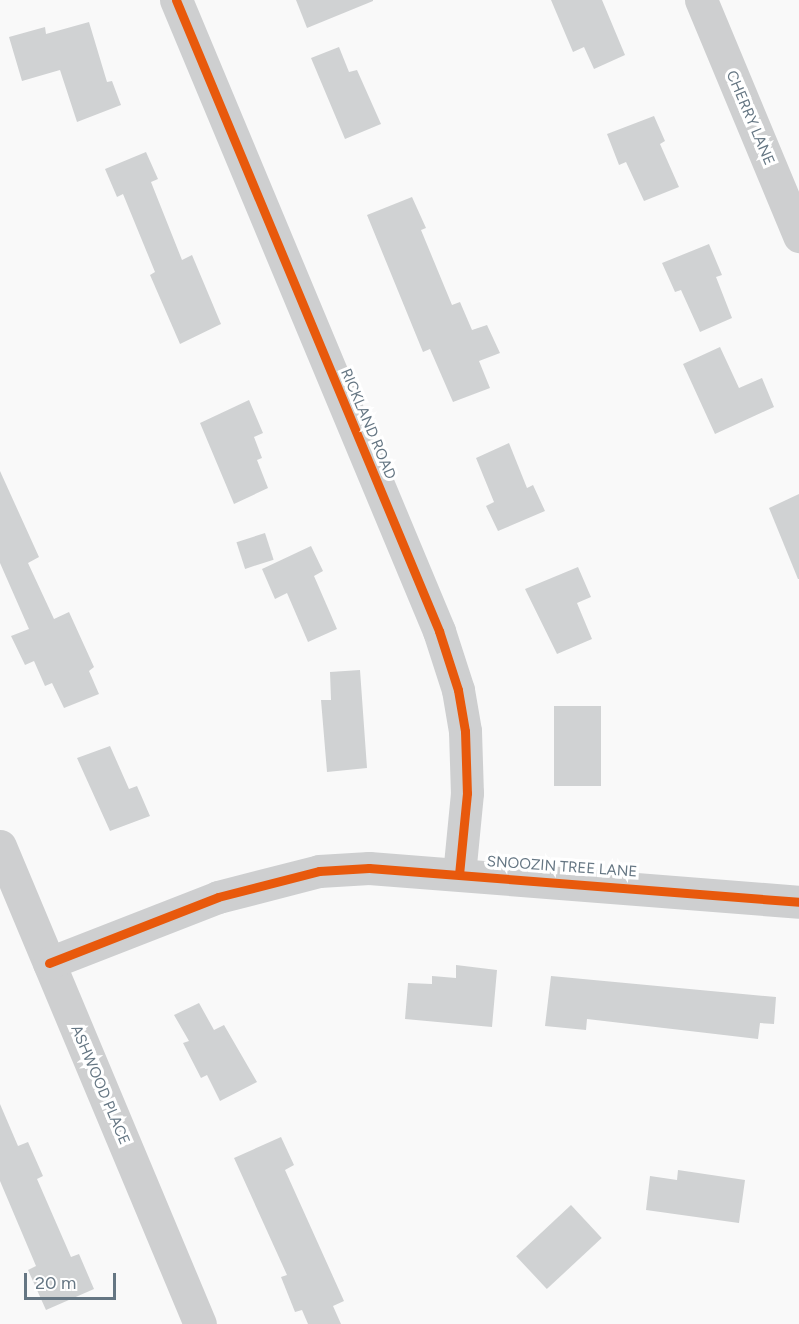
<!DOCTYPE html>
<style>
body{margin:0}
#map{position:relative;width:799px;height:1324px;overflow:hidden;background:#f9f9f9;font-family:Figtree,sans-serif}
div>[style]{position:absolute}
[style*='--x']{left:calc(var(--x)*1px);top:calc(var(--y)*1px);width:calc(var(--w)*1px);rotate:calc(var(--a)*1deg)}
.building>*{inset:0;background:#d0d2d3;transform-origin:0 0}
.minor>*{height:33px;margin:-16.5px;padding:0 16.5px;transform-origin:16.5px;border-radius:16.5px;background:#cecfd0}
.cycleway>*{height:9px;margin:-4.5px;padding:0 4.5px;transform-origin:4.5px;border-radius:4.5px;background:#e8590c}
span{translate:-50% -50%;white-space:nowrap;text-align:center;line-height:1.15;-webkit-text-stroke:6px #fff;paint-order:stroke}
.street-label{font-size:15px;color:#657683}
.scale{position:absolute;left:24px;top:1273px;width:92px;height:27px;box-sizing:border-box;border:3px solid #657683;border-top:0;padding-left:8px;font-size:18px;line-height:21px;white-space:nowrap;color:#657683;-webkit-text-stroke:4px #fff;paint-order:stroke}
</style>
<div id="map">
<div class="building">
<i style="clip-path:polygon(296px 0,373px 0,373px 1px,307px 28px)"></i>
<i style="clip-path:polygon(551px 0,602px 0,625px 55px,594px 69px,584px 47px,573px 52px)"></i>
<i style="clip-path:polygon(89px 22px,107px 82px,112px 81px,121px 105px,77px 122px,60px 70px,22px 81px,9px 37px,45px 27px,46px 34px)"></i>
<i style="clip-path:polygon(339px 47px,349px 72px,357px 70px,381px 124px,345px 139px,311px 58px)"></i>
<i style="clip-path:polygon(654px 116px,665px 141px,660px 144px,679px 187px,644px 201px,626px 162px,619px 165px,607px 134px)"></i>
<i style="clip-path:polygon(146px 152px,158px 179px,151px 182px,182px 260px,192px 255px,221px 324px,180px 344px,150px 275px,155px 272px,123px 194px,117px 197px,105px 169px)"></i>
<i style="clip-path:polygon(412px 197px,426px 228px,421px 230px,452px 305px,460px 302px,472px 330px,487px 325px,500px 353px,479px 361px,490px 388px,453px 402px,430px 349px,423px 352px,367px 215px)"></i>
<i style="clip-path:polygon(709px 244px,722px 275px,716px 277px,732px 318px,700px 332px,681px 290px,675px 292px,662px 263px)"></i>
<i style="clip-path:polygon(720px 347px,739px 388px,762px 378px,774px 407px,715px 434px,683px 364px)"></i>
<i style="clip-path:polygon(249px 400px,263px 433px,254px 437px,262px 458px,257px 460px,268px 488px,234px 504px,200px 423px)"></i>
<i style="clip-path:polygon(509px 443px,527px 488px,533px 485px,545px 511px,498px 531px,486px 506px,494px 502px,476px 458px)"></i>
<i style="clip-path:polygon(0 471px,39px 557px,28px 563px,54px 619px,69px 612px,94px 667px,89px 671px,99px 694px,64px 708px,52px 683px,45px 686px,34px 661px,25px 665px,11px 636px,29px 629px,0 563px)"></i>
<i style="clip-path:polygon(799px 494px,799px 579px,798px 579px,769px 508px)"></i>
<i style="left:265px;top:533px;width:28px;height:30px;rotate:72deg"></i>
<i style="clip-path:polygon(311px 546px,323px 571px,314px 576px,337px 629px,308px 642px,287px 593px,275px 599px,262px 569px)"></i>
<i style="clip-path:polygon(578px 567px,591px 597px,577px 603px,592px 639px,557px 654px,525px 589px)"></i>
<i style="clip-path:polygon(360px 670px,367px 768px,327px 772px,321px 700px,331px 700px,330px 672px)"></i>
<i style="left:601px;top:706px;width:80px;height:47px;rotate:90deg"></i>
<i style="clip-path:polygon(110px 746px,129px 789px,137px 786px,150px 816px,110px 831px,77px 758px)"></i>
<i style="clip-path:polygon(456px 965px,497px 970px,492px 1027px,405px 1019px,408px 983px,432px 984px,432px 976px,456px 978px)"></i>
<i style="clip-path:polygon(551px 976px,776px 997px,774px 1024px,760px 1023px,758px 1039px,587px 1019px,586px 1030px,545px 1026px)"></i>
<i style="clip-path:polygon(199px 1003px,214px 1030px,224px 1025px,257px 1082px,220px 1101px,207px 1075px,201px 1078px,183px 1043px,189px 1041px,174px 1015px)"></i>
<i style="clip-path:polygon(0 1104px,18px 1146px,28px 1142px,43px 1176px,37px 1179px,71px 1257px,79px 1254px,94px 1289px,46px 1310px,28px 1270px,36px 1266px,0 1181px)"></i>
<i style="clip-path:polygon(281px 1137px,294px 1165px,285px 1170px,344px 1301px,333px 1306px,341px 1324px,308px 1324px,302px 1310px,295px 1312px,281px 1277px,287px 1275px,234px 1158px)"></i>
<i style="clip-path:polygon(678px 1170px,745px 1180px,739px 1223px,646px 1210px,650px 1176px,677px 1180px)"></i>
<i style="left:571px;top:1205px;width:45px;height:75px;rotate:47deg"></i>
</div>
<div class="minor">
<i style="--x:176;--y:0;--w:684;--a:67.37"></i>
<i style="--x:439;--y:631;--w:62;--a:72.1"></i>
<i style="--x:458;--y:690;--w:42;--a:80.3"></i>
<i style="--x:465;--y:731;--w:62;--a:88.2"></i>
<i style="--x:467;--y:793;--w:81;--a:95.6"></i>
<i style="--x:701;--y:0;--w:256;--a:67.4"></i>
<i style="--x:0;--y:846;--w:518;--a:67.3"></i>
<i style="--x:49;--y:963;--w:181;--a:-21.3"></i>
<i style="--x:218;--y:897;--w:104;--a:-14.4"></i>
<i style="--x:319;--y:871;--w:50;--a:-3.4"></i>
<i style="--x:369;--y:868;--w:431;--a:4.5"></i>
</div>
<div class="cycleway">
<i style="--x:176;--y:0;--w:684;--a:67.37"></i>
<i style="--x:439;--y:631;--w:62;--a:72.1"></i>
<i style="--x:458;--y:690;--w:42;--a:80.3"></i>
<i style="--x:465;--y:731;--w:62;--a:88.2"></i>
<i style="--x:467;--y:793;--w:81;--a:95.6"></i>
<i style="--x:49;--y:963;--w:181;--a:-21.3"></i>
<i style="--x:218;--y:897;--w:104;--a:-14.4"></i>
<i style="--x:319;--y:871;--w:50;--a:-3.4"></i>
<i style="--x:369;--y:868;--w:431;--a:4.5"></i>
</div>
<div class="street-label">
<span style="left:750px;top:118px;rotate:67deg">CHERRY LANE</span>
<span style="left:368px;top:424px;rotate:67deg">RICKLAND ROAD</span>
<span style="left:562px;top:867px;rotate:4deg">SNOOZIN TREE LANE</span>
<span style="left:100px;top:1085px;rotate:67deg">ASHWOOD PLACE</span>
</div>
<div class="scale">20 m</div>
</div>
